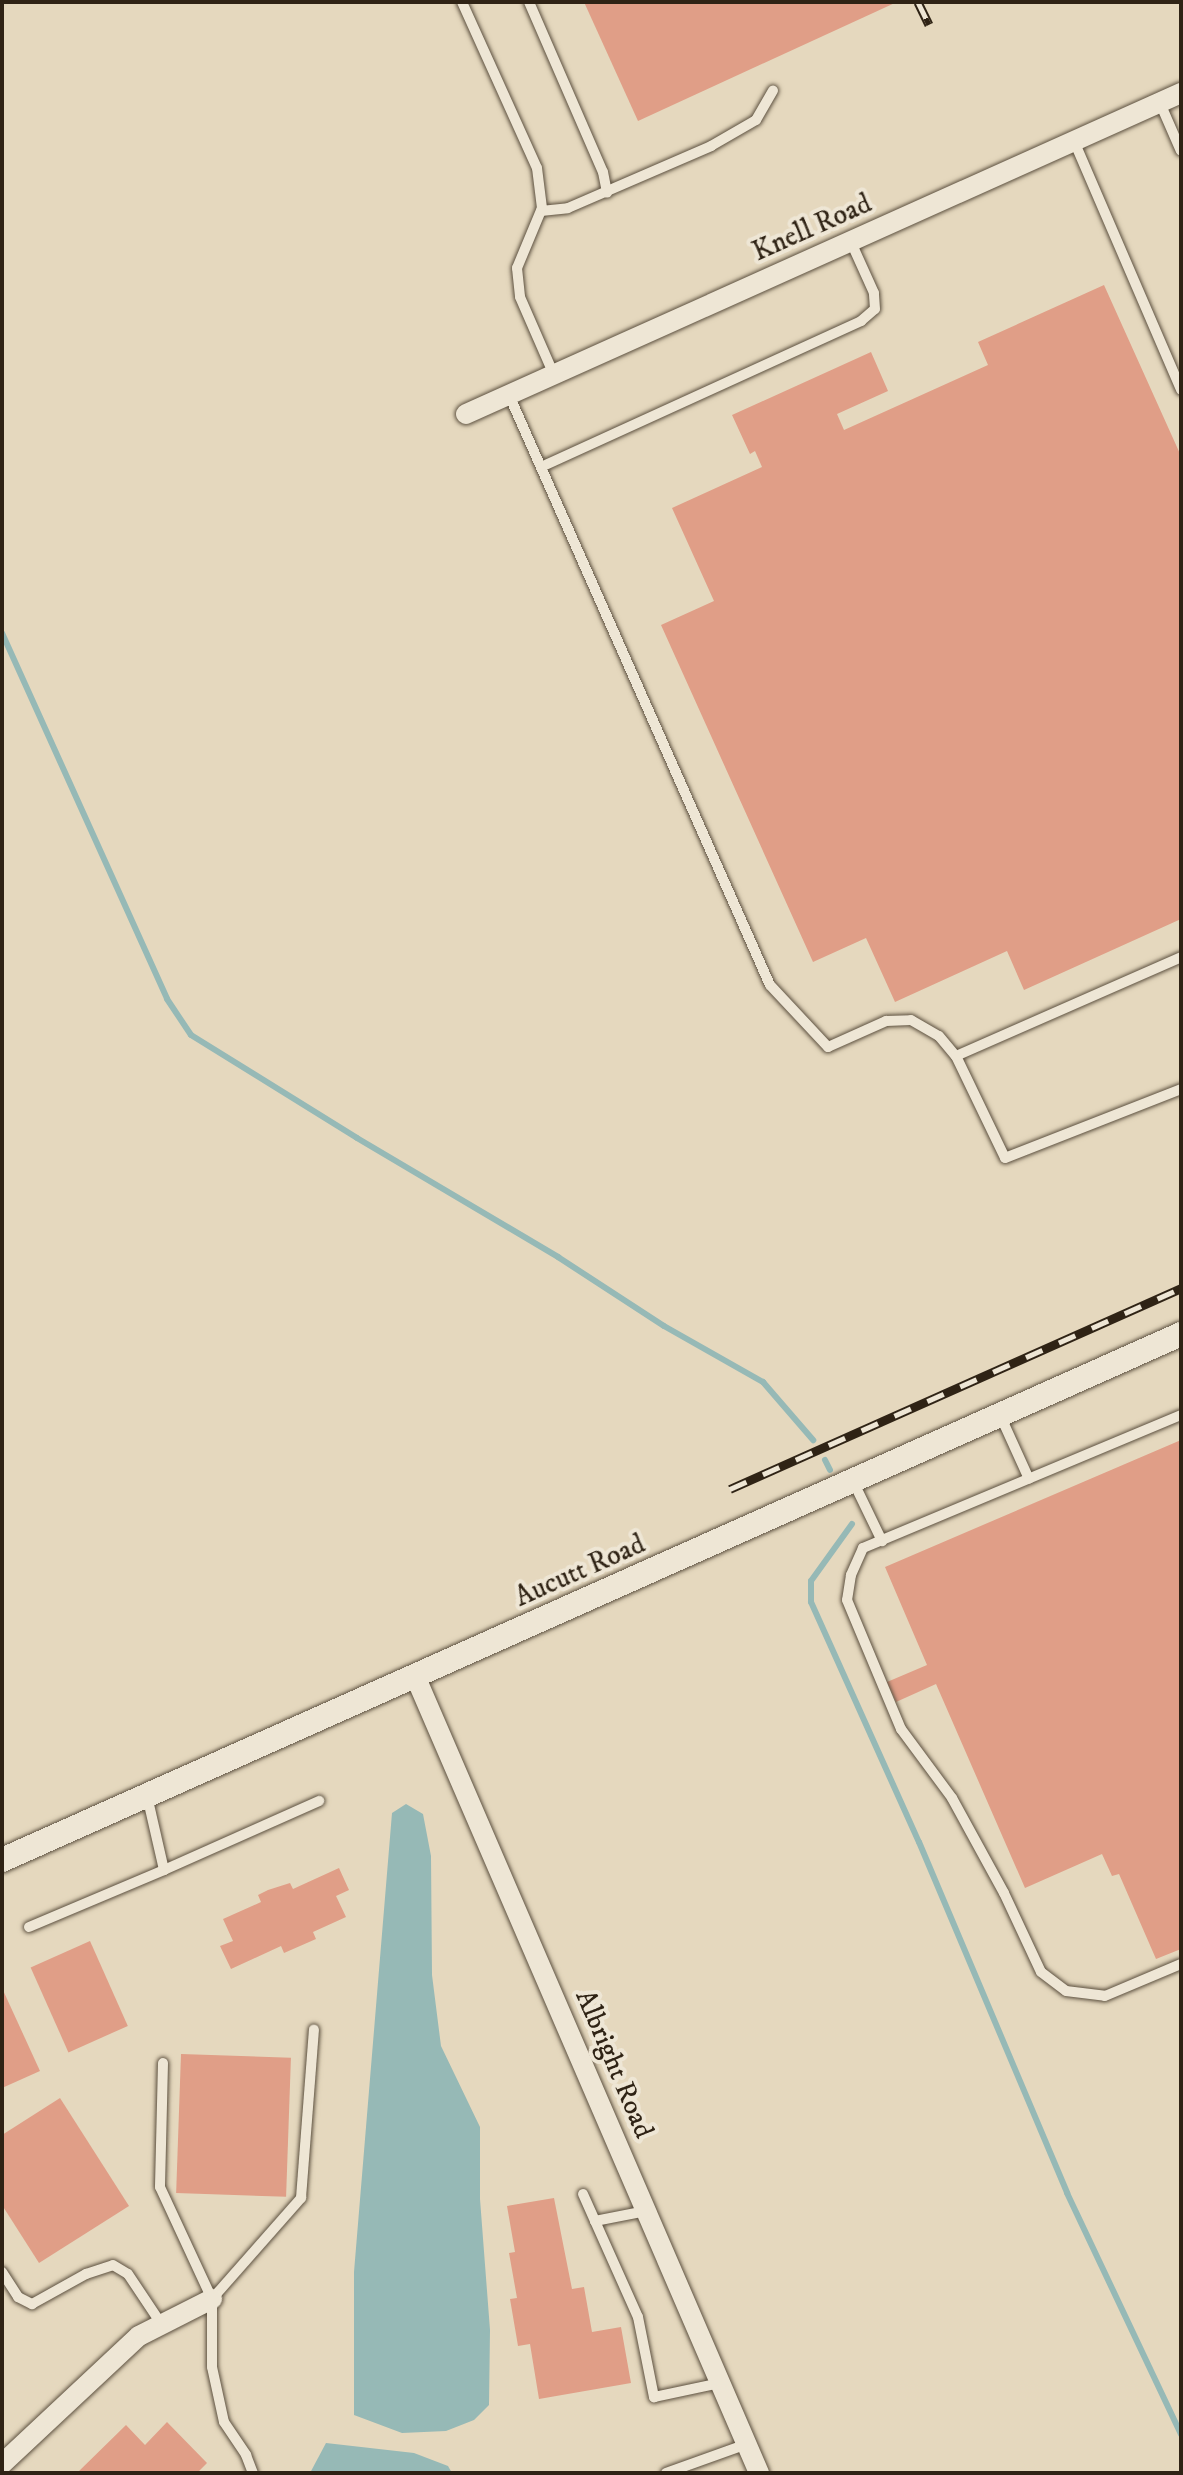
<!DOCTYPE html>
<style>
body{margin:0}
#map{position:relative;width:1183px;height:2475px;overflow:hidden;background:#e5d8be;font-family:"IM FELL DW Pica",serif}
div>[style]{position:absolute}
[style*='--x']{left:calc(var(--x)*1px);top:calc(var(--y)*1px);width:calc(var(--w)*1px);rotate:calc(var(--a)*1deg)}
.water>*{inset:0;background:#96b9b6}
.stream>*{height:6px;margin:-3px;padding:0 3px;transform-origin:3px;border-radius:3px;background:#96b9b6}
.building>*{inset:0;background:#e09e87;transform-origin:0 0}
.roads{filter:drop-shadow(0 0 2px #5c503f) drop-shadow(0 0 2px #5c503f)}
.service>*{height:10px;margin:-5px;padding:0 5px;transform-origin:5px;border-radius:5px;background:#eee6d5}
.minor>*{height:20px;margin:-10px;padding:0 10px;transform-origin:10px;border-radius:10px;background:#eee6d5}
.tertiary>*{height:24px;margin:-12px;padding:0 12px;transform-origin:12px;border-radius:12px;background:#eee6d5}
.rail>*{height:9px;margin-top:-4.5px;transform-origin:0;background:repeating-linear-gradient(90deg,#eee6d5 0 18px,#2f2315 0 36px);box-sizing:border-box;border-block:2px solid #2f2315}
span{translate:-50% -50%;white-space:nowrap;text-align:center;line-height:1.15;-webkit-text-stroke:8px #eee6d5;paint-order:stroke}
.street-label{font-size:28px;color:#2f2315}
.frame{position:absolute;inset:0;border:4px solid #2f2315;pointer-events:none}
</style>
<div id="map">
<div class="water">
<i style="clip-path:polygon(406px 1804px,423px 1814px,431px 1856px,432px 1975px,441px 2046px,480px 2127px,480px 2199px,490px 2330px,489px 2405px,474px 2420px,446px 2431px,402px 2433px,354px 2415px,354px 2272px,392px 1813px)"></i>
<i style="clip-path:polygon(326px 2443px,414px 2453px,448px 2466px,452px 2473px,310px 2473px)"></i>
</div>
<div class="stream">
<i style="--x:2;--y:633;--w:401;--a:65.7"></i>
<i style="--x:167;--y:999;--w:43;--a:56.3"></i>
<i style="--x:191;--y:1035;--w:195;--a:31.8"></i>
<i style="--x:357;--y:1138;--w:234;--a:30.6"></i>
<i style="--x:558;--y:1257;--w:126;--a:33.1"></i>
<i style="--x:664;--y:1326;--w:114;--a:29.5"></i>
<i style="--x:763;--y:1382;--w:77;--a:49.2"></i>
<i style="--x:825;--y:1460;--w:11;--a:63"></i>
<i style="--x:852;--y:1524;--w:70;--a:125.7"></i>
<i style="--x:811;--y:1581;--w:21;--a:90"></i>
<i style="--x:811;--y:1602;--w:263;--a:65.8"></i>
<i style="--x:919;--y:1842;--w:381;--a:67.1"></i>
<i style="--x:1067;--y:2193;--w:267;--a:64.7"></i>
</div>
<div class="building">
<i style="clip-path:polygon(584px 2px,897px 2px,638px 121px)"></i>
<i style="clip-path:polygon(1104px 285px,1181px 456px,1181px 919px,1024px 990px,1007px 951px,895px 1002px,866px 938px,813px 962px,661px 625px,714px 601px,672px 508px,762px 467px,755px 451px,750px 454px,732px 415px,871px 352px,888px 391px,837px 414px,844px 430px,988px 365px,978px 342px)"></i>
<i style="clip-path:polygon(1181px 1440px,1181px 1949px,1156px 1959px,1119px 1874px,1112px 1876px,1102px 1854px,1025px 1888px,936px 1684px,896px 1702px,887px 1682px,927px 1665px,885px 1567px)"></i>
<i style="clip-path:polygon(339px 1868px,349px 1890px,336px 1896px,346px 1917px,313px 1932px,316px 1939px,284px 1953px,281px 1946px,231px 1969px,220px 1946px,233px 1941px,223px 1919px,261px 1902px,258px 1895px,268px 1890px,290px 1883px,293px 1889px)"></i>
<i style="left:90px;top:1941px;width:93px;height:65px;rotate:66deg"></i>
<i style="clip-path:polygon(2px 1988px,40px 2071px,2px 2088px)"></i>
<i style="left:181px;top:2054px;width:110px;height:139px;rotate:2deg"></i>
<i style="clip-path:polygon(60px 2098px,129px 2206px,39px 2263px,2px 2205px,2px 2135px)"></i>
<i style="clip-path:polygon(554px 2198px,572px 2289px,584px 2287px,592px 2332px,621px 2327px,631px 2383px,539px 2399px,530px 2344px,518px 2346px,510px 2299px,517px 2298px,509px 2253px,515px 2252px,507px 2206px)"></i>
<i style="clip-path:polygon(167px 2422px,207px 2463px,197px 2473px,77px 2473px,126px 2425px,145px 2445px)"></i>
</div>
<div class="roads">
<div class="service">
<i style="--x:462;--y:2;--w:182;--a:65.7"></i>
<i style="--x:537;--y:168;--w:40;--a:82.9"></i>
<i style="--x:542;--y:208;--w:65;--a:112.6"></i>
<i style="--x:517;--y:268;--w:29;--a:84"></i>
<i style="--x:520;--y:297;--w:85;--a:66.4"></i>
<i style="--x:529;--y:2;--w:185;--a:66.5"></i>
<i style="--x:603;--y:172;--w:21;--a:79"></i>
<i style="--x:1160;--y:103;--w:52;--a:66.4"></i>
<i style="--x:1074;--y:141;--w:271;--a:66.7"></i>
<i style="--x:541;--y:211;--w:27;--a:-6"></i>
<i style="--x:568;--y:208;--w:156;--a:-23.4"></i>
<i style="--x:711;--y:146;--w:52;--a:-30"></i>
<i style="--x:756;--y:120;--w:34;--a:-60"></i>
<i style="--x:509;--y:395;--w:645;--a:66.14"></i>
<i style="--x:770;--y:985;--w:85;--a:46.9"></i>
<i style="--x:828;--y:1047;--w:64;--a:-24.1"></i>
<i style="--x:886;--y:1021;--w:25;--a:-2"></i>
<i style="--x:911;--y:1020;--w:32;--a:30"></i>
<i style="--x:939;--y:1036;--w:26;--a:50"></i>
<i style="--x:956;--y:1056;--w:113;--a:64.3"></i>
<i style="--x:1005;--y:1158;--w:189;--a:-21.4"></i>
<i style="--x:541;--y:467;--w:352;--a:-24.5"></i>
<i style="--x:861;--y:321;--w:18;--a:-41"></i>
<i style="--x:875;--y:309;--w:16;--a:-94"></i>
<i style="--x:874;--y:293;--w:56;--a:-114.3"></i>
<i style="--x:956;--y:1056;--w:246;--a:-23.7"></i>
<i style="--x:1000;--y:1415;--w:70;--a:65.6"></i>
<i style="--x:1181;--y:1415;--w:345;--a:157.3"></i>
<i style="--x:863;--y:1548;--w:30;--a:114"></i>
<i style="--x:851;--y:1575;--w:25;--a:99"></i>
<i style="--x:847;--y:1600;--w:140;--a:67.3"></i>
<i style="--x:901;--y:1729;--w:86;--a:53.5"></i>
<i style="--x:952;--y:1798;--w:108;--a:61.3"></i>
<i style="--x:1004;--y:1893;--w:87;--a:64.9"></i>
<i style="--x:1041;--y:1972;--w:31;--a:37"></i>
<i style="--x:1066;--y:1991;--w:39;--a:7"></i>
<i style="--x:1105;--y:1996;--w:82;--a:-22.8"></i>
<i style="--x:853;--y:1481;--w:67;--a:64.2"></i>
<i style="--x:164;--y:1870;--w:170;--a:-24"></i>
<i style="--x:29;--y:1927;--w:147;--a:-22.9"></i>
<i style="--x:164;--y:1870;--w:76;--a:-102.9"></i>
<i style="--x:163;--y:2063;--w:124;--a:91.4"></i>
<i style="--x:160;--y:2187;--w:123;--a:65.1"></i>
<i style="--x:212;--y:2299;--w:68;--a:90"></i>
<i style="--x:212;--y:2367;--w:56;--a:77.7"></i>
<i style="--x:224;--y:2422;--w:40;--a:56"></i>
<i style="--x:246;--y:2455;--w:19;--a:69"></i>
<i style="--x:583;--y:2194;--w:30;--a:66"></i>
<i style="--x:646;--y:2211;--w:52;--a:168.9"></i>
<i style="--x:595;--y:2221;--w:105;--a:65.9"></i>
<i style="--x:638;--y:2317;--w:82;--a:78.7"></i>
<i style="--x:654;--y:2397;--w:67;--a:-12"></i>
<i style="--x:2;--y:2272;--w:30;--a:57"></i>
<i style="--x:18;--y:2297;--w:16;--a:27"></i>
<i style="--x:32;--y:2304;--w:62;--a:-29.1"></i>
<i style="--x:86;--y:2274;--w:28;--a:-18"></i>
<i style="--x:113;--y:2265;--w:17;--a:31"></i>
<i style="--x:128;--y:2274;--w:61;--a:56.3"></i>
<i style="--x:212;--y:2299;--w:135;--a:-48.6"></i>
<i style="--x:301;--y:2198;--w:169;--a:-85.6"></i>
<i style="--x:666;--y:2473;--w:86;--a:-19.7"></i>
</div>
<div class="minor">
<i style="--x:466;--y:414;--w:784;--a:-24.18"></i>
<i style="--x:416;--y:1678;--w:866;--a:66.66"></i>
<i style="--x:2;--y:2464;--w:187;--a:-43.1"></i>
<i style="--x:139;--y:2336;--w:82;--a:-26.9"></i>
</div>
<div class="tertiary">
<i style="--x:2;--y:1860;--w:1291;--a:-24.04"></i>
</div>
</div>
<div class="rail">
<i style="--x:918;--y:2;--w:25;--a:64"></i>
<i style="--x:730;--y:1489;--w:494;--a:-24"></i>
</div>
<div class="street-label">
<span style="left:812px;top:228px;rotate:-24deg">Knell Road</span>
<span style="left:580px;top:1571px;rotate:-24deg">Aucutt Road</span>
<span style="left:614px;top:2064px;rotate:67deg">Albright Road</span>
</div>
<div class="frame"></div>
</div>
